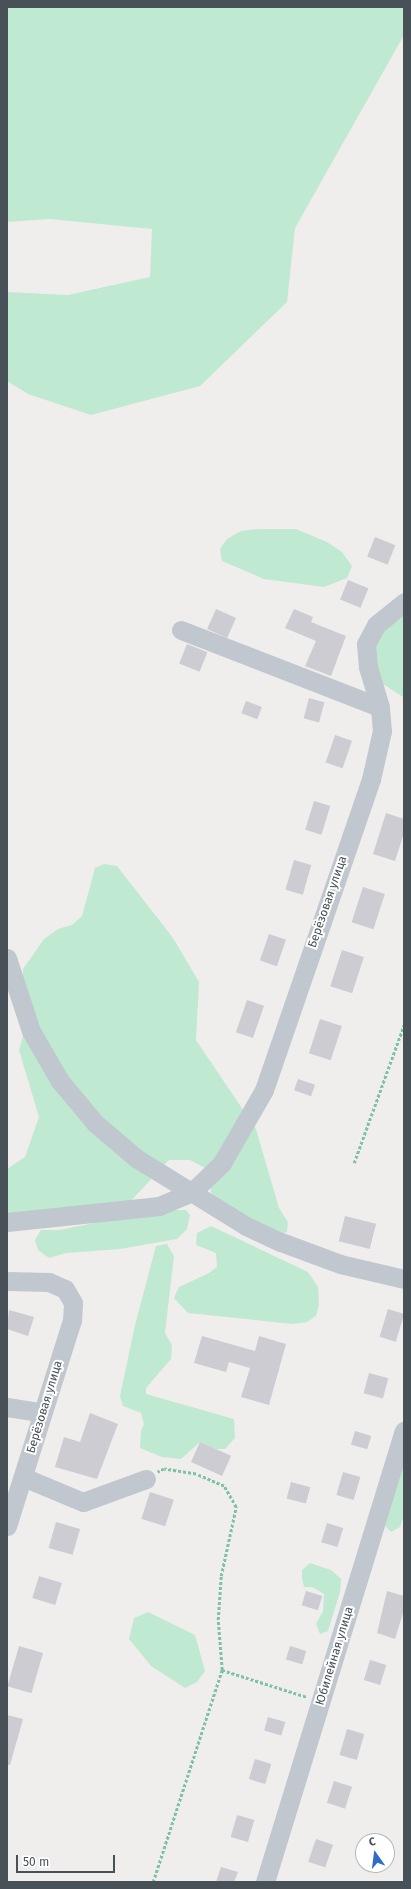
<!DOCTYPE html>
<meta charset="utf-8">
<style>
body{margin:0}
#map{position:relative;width:411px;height:1889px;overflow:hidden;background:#f0eded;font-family:"Fira Sans",sans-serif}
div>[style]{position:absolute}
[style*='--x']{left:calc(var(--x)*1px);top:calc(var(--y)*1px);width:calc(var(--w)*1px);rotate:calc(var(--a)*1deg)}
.green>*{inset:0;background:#c0e9d1}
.building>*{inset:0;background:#ccccd2;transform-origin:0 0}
.path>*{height:2.5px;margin-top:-1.25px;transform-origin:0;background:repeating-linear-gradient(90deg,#7cc3a3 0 3px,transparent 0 5px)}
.minor>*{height:19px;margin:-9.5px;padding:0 9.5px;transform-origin:9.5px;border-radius:9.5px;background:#c0c7ce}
span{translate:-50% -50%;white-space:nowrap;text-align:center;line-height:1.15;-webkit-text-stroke:4px #fff;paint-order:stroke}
.street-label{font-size:12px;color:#485058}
.frame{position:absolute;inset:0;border:8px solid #485058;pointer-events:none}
.north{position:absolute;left:355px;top:1833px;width:40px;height:40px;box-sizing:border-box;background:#fff;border:1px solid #b6b9bc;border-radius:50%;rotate:346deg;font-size:11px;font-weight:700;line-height:16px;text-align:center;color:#485058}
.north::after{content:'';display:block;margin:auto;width:14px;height:18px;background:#2e6cc9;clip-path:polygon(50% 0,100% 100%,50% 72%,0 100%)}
.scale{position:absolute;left:16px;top:1855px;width:99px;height:18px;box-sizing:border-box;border:2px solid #485058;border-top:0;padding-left:5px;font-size:12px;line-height:14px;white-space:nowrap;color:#485058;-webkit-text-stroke:3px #fff;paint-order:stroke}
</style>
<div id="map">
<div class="green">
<i style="clip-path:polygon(7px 7px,404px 7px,404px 35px,295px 228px,287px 302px,200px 386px,91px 415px,28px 394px,7px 381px,7px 292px,68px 295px,150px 277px,152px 229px,49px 219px,7px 222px)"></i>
<i style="clip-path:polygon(259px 529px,296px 529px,327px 542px,342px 552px,352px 566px,347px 578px,324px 587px,264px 579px,222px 561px,220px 549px,227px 539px,241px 531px)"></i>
<i style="clip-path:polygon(404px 612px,404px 696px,403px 697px,383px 684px,376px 663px,376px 633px)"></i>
<i style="clip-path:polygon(104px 864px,117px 866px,173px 938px,199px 982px,196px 1040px,256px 1129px,279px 1208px,288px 1222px,287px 1232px,277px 1235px,213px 1202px,207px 1169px,190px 1160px,169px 1160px,129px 1203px,7px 1216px,7px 1169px,25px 1157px,39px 1117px,19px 1050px,23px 1036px,23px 969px,44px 939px,58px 929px,72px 925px,82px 916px,95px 868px)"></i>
<i style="clip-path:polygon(161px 1210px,186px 1210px,190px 1215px,187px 1229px,177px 1239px,120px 1249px,66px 1253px,49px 1258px,38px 1250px,35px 1240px,41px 1230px,59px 1230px)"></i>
<i style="clip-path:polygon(211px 1226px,308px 1272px,318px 1287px,319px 1304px,316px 1316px,307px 1322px,293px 1324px,188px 1313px,174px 1298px,179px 1287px,209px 1273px,217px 1267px,216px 1253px,196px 1245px,197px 1233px)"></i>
<i style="clip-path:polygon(167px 1244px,174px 1256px,165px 1333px,172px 1345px,171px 1359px,146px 1388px,146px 1394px,234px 1419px,235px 1438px,225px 1449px,216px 1449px,200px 1442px,181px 1459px,162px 1457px,140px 1448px,141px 1431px,144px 1424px,141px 1413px,123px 1406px,120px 1396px,135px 1325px,156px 1246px)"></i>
<i style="clip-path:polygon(404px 1462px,404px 1515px,400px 1527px,391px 1532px,385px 1526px,385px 1513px)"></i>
<i style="clip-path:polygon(310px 1563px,331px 1570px,341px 1579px,340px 1592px,328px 1631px,320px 1634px,316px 1624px,323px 1611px,324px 1594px,312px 1587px,304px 1587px,302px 1578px,302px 1570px)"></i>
<i style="clip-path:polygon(148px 1612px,195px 1635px,205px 1671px,197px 1682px,185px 1688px,151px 1666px,129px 1639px,134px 1618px)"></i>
</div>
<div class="building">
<i style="left:375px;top:537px;width:22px;height:21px;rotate:22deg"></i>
<i style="left:348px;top:580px;width:22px;height:21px;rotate:22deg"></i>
<i style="left:216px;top:609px;width:22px;height:22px;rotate:24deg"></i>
<i style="clip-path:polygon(294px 609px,313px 617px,311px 622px,346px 636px,331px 676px,305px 666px,316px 641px,285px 628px)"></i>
<i style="left:187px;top:644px;width:22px;height:21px;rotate:22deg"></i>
<i style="left:309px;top:698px;width:16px;height:21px;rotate:15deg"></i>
<i style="left:246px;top:701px;width:17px;height:13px;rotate:21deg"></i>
<i style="left:335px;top:735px;width:18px;height:29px;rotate:19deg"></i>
<i style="left:314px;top:801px;width:17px;height:30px;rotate:17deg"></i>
<i style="clip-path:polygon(386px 813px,404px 819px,404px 833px,395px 861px,373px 854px)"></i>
<i style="left:294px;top:860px;width:18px;height:31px;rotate:16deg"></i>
<i style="left:363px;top:887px;width:23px;height:37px;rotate:18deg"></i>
<i style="left:269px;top:934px;width:18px;height:28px;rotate:19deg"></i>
<i style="left:342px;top:950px;width:23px;height:38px;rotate:18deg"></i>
<i style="left:247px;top:1000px;width:18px;height:34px;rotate:19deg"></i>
<i style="left:320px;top:1019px;width:23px;height:36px;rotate:18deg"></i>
<i style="left:298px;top:1079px;width:18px;height:12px;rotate:19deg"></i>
<i style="left:345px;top:1216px;width:32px;height:26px;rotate:14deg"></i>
<i style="left:388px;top:1309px;width:17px;height:29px;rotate:17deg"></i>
<i style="clip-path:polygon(9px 1310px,34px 1317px,28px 1336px,7px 1329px)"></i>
<i style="clip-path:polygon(202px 1336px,255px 1351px,259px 1336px,286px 1344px,269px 1405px,241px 1397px,250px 1368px,229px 1362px,226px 1372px,194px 1363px)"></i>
<i style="left:369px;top:1373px;width:20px;height:21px;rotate:15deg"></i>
<i style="clip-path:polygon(90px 1413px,118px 1424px,97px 1479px,55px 1467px,64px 1437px,80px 1442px)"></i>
<i style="left:355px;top:1431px;width:17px;height:14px;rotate:17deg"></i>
<i style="left:200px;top:1442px;width:34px;height:22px;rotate:24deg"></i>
<i style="left:343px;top:1472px;width:18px;height:24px;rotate:16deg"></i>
<i style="left:291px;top:1482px;width:20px;height:17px;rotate:15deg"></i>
<i style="left:150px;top:1492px;width:25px;height:28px;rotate:18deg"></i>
<i style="left:56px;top:1522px;width:25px;height:27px;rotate:16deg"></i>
<i style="left:327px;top:1523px;width:17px;height:20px;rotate:17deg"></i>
<i style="left:39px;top:1576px;width:24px;height:23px;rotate:17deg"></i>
<i style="left:306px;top:1591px;width:17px;height:15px;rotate:17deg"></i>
<i style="clip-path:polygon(387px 1591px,404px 1596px,404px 1610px,395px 1639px,377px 1633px)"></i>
<i style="left:19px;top:1646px;width:25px;height:42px;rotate:16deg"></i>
<i style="left:290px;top:1646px;width:17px;height:14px;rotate:17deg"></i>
<i style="left:370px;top:1660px;width:17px;height:21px;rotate:17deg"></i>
<i style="clip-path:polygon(7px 1715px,23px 1719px,10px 1765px,7px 1765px)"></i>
<i style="left:268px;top:1717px;width:18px;height:14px;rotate:16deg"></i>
<i style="left:347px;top:1729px;width:18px;height:27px;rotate:16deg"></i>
<i style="left:255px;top:1759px;width:17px;height:21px;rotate:17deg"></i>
<i style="left:334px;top:1781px;width:19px;height:23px;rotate:18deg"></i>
<i style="left:237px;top:1815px;width:18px;height:23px;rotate:16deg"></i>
<i style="left:316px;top:1839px;width:18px;height:24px;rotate:19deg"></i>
<i style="clip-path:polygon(221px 1867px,238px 1872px,234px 1882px,216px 1882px)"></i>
</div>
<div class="path">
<i style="--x:354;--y:1163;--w:147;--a:-70.1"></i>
<i style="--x:222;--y:1670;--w:89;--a:17.6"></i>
<i style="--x:153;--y:1882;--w:223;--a:-72"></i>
<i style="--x:222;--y:1670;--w:50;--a:-94.6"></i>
<i style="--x:218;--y:1620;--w:44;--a:-86.1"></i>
<i style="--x:221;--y:1576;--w:71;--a:-77.7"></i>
<i style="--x:236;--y:1507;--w:24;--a:-120"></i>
<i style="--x:224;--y:1486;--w:30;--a:-157"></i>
<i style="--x:196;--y:1474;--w:32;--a:-171"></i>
<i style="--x:164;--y:1469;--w:7;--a:153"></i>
</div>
<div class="minor">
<i style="--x:181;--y:630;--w:213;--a:21.2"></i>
<i style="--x:7;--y:958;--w:77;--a:71.8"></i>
<i style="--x:31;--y:1031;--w:58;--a:59.9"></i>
<i style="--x:60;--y:1081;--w:55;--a:50.2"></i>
<i style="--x:95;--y:1123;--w:54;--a:40.5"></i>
<i style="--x:136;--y:1158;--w:129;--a:31.7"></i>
<i style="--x:246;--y:1226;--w:38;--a:25"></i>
<i style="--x:281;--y:1242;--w:63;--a:20.4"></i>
<i style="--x:340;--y:1264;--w:66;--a:13.2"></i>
<i style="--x:7;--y:1222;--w:153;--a:-6"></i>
<i style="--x:159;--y:1206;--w:36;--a:-23"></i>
<i style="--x:192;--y:1192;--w:42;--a:-44"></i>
<i style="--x:222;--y:1163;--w:84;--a:-60.1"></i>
<i style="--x:264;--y:1090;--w:329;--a:-71"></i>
<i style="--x:371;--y:779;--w:49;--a:-77.1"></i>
<i style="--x:382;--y:731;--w:24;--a:-95"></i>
<i style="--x:380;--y:707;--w:42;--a:-106.7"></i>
<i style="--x:368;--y:667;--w:23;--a:-95"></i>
<i style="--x:366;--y:644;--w:21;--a:-62"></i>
<i style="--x:376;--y:625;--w:36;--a:-39"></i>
<i style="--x:7;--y:1281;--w:42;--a:1.4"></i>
<i style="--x:49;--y:1282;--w:17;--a:24"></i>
<i style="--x:65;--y:1289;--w:16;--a:60"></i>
<i style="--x:73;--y:1303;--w:17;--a:93"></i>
<i style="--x:72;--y:1320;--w:216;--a:107.5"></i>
<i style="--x:7;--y:1407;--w:36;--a:9"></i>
<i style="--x:23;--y:1477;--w:65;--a:22.6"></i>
<i style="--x:83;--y:1502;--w:67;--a:-20.1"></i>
<i style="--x:265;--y:1882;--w:472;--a:-72.9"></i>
</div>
<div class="street-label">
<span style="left:328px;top:902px;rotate:-71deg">Берёзовая улица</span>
<span style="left:45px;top:1407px;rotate:-73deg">Берёзовая улица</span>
<span style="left:335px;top:1656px;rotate:-73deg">Юбилейная улица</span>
</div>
<div class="frame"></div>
<div class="north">С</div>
<div class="scale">50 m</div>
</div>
